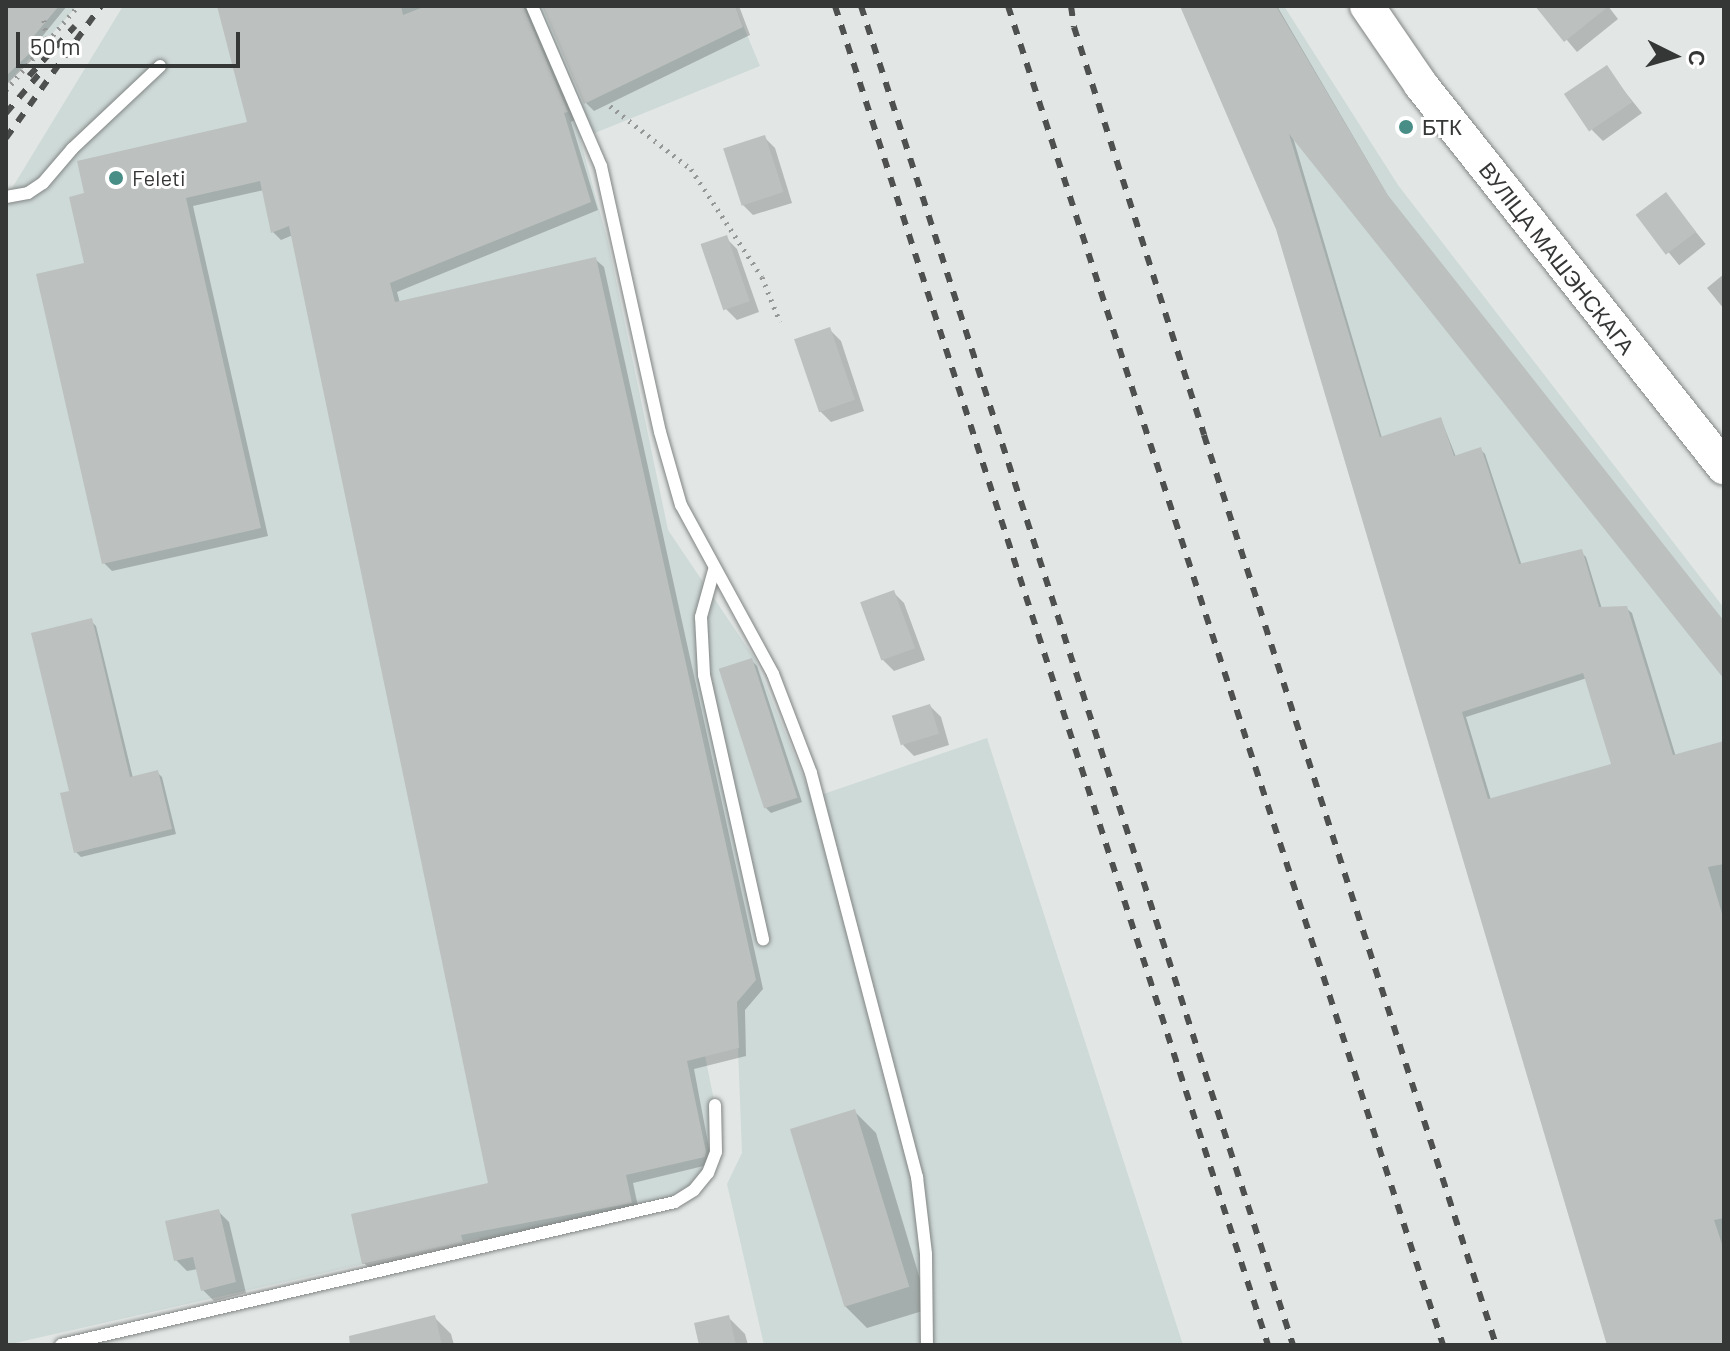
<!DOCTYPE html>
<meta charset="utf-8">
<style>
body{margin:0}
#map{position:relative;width:1730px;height:1351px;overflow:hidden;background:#e2e6e5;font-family:Barlow,sans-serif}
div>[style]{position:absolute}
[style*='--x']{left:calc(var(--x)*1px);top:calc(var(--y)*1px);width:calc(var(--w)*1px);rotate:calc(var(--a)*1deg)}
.built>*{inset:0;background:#cedad8}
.shadow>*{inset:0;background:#0003;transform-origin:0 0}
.building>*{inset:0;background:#bcc0bf;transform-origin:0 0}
.path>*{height:5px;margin-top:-2.5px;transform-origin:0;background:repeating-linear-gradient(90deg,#959897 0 2px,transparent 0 8px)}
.roads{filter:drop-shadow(0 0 2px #818584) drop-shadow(0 0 2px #818584)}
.lane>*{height:12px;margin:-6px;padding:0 6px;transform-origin:6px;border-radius:6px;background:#fff}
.secondary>*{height:34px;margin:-17px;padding:0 17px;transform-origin:17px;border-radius:17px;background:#fff}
.rail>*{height:6px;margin-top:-3px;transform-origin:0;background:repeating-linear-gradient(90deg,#4e4f4f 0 10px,transparent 0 20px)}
.dots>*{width:22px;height:22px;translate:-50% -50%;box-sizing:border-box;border:4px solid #fff;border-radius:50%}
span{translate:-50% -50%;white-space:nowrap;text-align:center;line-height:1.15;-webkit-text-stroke:6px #fff;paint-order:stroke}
.poi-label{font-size:22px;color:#353636}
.left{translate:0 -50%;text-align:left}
.street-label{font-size:22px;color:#353636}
.frame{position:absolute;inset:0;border:8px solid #353636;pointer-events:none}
.north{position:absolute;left:1634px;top:16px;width:80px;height:80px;-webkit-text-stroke:6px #fff;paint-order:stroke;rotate:95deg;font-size:22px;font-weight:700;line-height:32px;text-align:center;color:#353636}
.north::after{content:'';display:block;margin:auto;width:28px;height:36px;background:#353636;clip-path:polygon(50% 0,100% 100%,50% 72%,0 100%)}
.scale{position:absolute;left:16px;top:32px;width:224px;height:36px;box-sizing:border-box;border:4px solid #353636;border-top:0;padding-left:10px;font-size:24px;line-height:28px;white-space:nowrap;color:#353636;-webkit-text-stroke:6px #fff;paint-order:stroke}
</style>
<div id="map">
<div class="built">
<i style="clip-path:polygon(6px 6px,77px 6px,6px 85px)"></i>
<i style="clip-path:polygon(123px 6px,735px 6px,760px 66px,580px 139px,608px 242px,668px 530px,755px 659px,812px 798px,987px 738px,1183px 1345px,764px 1345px,727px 1184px,742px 1153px,738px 1048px,705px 1056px,715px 1105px,708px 1173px,675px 1202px,482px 1248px,479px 1238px,6px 1345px,6px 198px)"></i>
<i style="clip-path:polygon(1180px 6px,1284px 6px,1398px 185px,1724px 608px,1724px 1345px,1607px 1345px,1276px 229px)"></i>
</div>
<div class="shadow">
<i style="clip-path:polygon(6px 6px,67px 6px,32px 49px,34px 58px,6px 85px)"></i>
<i style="clip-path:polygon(219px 6px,536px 6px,531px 19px,575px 120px,571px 122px,598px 210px,397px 292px,400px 303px,595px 259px,604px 267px,763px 989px,745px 1010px,746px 1056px,694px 1069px,712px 1164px,633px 1183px,639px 1211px,468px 1243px,470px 1250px,372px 1271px,364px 1263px,491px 1184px,293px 235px,281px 240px,273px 232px,264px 190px,193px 206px,268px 536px,112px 571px,104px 563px,86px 265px,87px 194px,249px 123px)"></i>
<i style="clip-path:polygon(539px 6px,739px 6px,750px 35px,594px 111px,586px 103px,545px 8px)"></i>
<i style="clip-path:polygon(evenodd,1182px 6px,1277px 6px,1391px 201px,1724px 623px,1724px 676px,1292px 134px,1382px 438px,1441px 419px,1456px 457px,1480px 449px,1485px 454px,1522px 566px,1581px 552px,1586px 557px,1602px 609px,1626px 608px,1632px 613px,1676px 757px,1724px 743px,1724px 1345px,1610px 1345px,1278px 228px,1182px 6px,1587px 678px,1614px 765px,1491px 800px,1466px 717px,1587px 678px)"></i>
<i style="clip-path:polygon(1543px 6px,1608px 6px,1618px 19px,1577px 52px,1540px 8px)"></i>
<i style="clip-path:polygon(1609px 72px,1642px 113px,1603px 141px,1592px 130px)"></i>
<i style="clip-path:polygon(764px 137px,775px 148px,792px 203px,753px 215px,742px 204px)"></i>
<i style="left:1666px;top:195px;width:63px;height:34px;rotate:51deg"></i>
<i style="clip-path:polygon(726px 238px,737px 249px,759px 312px,737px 320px,726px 309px)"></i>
<i style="clip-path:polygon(1724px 274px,1724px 309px,1707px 288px)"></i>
<i style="clip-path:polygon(830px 330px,841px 341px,864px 411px,831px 422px,820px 411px)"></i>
<i style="clip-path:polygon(893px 592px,904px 603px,925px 660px,894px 671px,883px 660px)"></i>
<i style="clip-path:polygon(91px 621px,96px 626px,133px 778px,157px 772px,162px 777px,176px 834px,81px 857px,76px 852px,71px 792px)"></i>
<i style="clip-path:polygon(752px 661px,757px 666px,802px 802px,771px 813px,766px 808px)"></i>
<i style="clip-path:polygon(930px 706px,941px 717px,949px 745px,914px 756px,903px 745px)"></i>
<i style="clip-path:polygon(854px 1111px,876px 1133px,929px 1309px,867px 1328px,845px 1306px)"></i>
<i style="clip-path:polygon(218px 1211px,229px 1222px,246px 1293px,214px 1301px,203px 1290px,198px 1269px,187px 1271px,176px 1260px)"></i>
<i style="clip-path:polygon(434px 1317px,451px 1334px,454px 1345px,387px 1345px)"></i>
<i style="clip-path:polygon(728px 1317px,745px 1334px,748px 1345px,701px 1345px)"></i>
</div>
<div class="building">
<i style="clip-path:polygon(6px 6px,59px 6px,28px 43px,30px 53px,6px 76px)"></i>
<i style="clip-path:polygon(217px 6px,401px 6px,403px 15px,426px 6px,523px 6px,568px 112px,564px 113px,591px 202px,390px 283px,395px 302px,596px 257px,756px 980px,737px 1002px,739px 1048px,687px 1061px,706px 1152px,705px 1157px,626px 1175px,632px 1203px,461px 1235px,463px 1242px,362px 1264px,351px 1214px,488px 1183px,289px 226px,271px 233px,260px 181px,186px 198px,261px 528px,102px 564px,36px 274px,84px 263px,69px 197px,84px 193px,77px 161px,247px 122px)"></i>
<i style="clip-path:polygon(542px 6px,735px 6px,743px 27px,584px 104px)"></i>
<i style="clip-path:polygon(evenodd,1180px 6px,1276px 6px,1387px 194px,1724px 621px,1724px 679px,1289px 134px,1380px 437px,1441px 417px,1454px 456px,1481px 447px,1519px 564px,1582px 549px,1599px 607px,1627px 606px,1673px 755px,1724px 741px,1724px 864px,1708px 867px,1724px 920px,1724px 1218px,1714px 1220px,1724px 1250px,1724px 1345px,1607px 1345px,1276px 229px,1180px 6px,1583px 673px,1611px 764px,1488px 799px,1462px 712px,1583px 673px)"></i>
<i style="clip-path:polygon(1535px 6px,1609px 6px,1564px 42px)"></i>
<i style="left:1607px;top:65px;width:45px;height:52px;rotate:56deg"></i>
<i style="left:765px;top:135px;width:60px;height:44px;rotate:72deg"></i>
<i style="left:1666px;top:192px;width:50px;height:38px;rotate:53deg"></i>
<i style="left:727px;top:235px;width:70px;height:28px;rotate:71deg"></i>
<i style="left:830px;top:327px;width:77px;height:38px;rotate:71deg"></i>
<i style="left:894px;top:590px;width:62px;height:36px;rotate:70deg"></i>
<i style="clip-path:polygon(92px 618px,130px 777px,158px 770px,172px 829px,74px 853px,60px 793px,69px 791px,31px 633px)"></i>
<i style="left:752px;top:658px;width:147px;height:35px;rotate:72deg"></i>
<i style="left:930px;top:704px;width:31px;height:40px;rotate:73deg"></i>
<i style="left:855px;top:1109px;width:186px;height:68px;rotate:73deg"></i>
<i style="clip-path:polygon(219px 1209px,236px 1282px,201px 1291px,193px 1257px,174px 1261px,165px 1221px)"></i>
<i style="clip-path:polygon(435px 1315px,442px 1345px,350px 1345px,349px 1336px)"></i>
<i style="clip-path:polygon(729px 1315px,736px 1345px,699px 1345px,694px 1323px)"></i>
</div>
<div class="path">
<i style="--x:44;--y:20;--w:24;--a:83"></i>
<i style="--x:6;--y:90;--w:111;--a:-49.4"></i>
<i style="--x:610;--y:106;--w:103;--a:37.9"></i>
<i style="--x:691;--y:169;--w:129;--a:56.7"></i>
<i style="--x:762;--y:277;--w:48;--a:68.2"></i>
</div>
<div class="roads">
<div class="lane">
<i style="--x:532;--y:6;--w:174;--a:66.7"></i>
<i style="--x:601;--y:166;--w:272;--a:77.5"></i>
<i style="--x:660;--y:432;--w:76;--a:74"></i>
<i style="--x:681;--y:505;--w:192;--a:61.4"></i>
<i style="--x:773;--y:674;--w:106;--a:69"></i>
<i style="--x:811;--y:773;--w:418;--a:75.3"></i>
<i style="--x:917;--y:1177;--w:78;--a:83.3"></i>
<i style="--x:926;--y:1254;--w:91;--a:89.4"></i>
<i style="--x:6;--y:197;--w:22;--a:-10"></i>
<i style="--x:28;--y:193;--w:18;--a:-34"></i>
<i style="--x:43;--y:183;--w:45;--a:-49.5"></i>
<i style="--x:72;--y:149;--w:121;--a:-43.3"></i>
<i style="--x:714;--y:570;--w:49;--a:105.5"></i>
<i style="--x:701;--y:617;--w:58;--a:87"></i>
<i style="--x:704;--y:675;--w:271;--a:77.4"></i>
<i style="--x:61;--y:1345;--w:630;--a:-13.11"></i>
<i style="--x:675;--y:1202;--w:22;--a:-32"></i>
<i style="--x:694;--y:1190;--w:22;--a:-51"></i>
<i style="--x:708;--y:1173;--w:22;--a:-69"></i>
<i style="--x:716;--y:1152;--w:47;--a:-91.2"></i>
</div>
<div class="secondary">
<i style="--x:1367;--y:6;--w:96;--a:55.6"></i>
<i style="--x:1421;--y:85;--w:488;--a:51.6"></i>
</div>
</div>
<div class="rail">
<i style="--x:835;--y:6;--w:1407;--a:72.08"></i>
<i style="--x:861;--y:6;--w:1407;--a:72.12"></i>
<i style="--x:1008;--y:6;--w:1408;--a:72"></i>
<i style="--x:1071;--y:6;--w:21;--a:82"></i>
<i style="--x:1074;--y:27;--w:428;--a:72.3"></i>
<i style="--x:1204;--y:435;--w:956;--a:72.21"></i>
<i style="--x:29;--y:76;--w:68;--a:-47.4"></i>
<i style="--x:6;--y:113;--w:52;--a:-49.6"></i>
<i style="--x:6;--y:138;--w:163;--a:-54.3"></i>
</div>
<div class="dots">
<i style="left:1406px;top:127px;background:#488e87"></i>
<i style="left:116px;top:178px;background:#488e87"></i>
</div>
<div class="poi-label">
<span class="left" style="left:1422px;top:127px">БТК</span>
<span class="left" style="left:132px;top:178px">Feleti</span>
</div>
<div class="street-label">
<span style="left:1557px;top:258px;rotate:52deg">ВУЛІЦА МАШЭНСКАГА</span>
</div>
<div class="frame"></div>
<div class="north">С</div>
<div class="scale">50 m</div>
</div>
